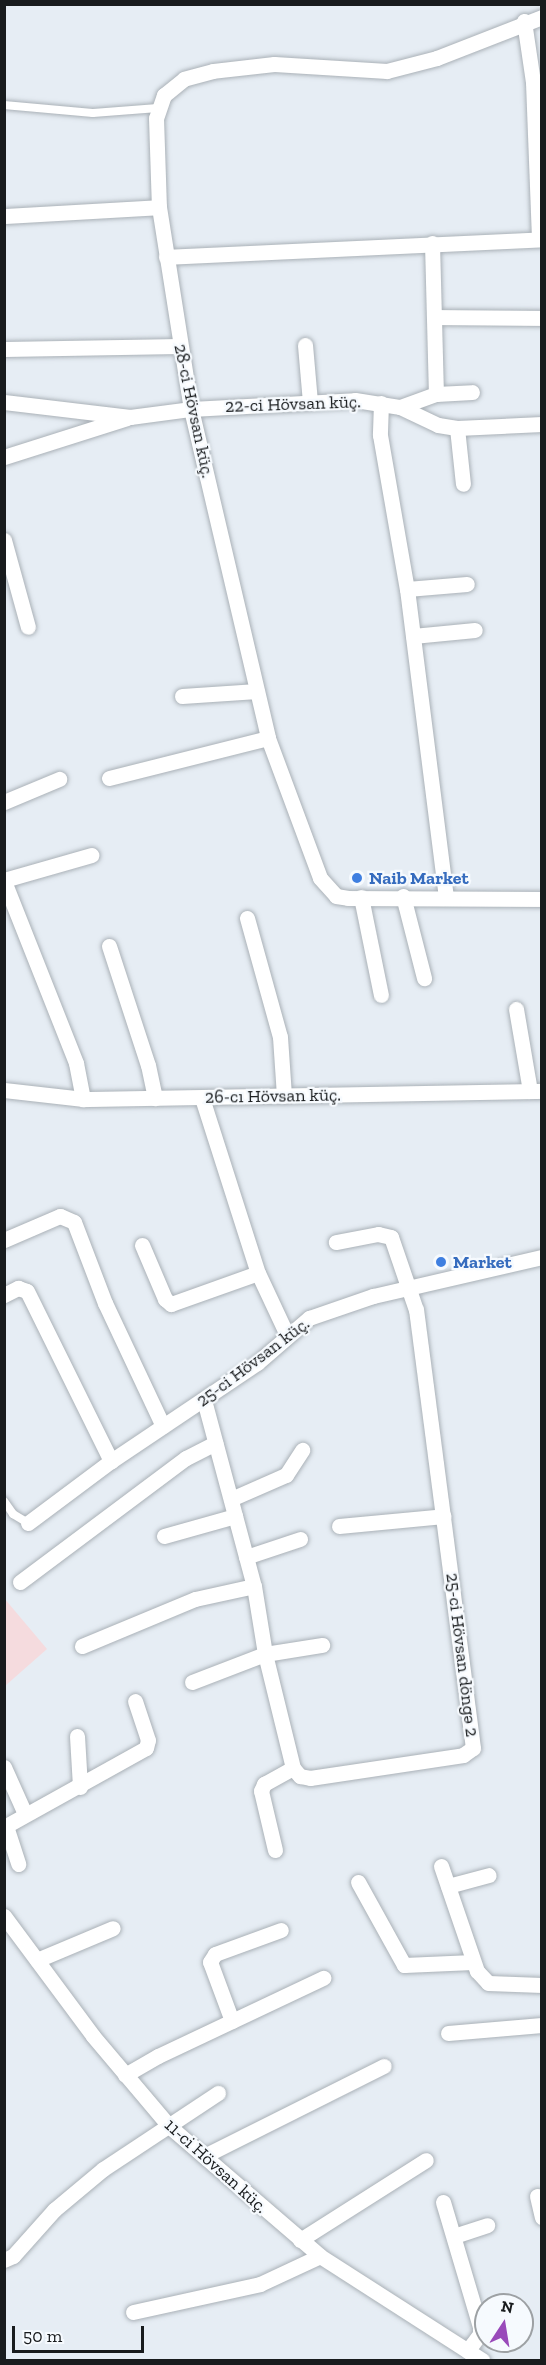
<!DOCTYPE html>
<meta charset="utf-8">
<style>
body{margin:0}
#map{position:relative;width:546px;height:2365px;overflow:hidden;background:#e6edf4;font-family:"Zilla Slab",serif}
div>[style]{position:absolute}
[style*='--x']{left:calc(var(--x)*1px);top:calc(var(--y)*1px);width:calc(var(--w)*1px);rotate:calc(var(--a)*1deg)}
.industrial>*{inset:0;background:#f5dbde}
.roads{filter:drop-shadow(0 0 2px #aab1b7) drop-shadow(0 0 2px #aab1b7)}
.lane>*{height:8px;margin:-4px;padding:0 4px;transform-origin:4px;border-radius:4px;background:#fff}
.street>*{height:15px;margin:-7.5px;padding:0 7.5px;transform-origin:7.5px;border-radius:7.5px;background:#fff}
.dots>*{width:16px;height:16px;translate:-50% -50%;box-sizing:border-box;border:3px solid #f6fafe;border-radius:50%}
span{translate:-50% -50%;white-space:nowrap;text-align:center;line-height:1.15;-webkit-text-stroke:4.5px #f6fafe;paint-order:stroke}
.street-label{font-size:18px;color:#181b1d}
.shop-label{font-size:18px;color:#366cbe;font-weight:700}
.left{translate:0 -50%;text-align:left}
.frame{position:absolute;inset:0;border:6px solid #181b1d;pointer-events:none}
.north{position:absolute;left:474px;top:2293px;width:60px;height:60px;box-sizing:border-box;background:#f6fafe;border:2px solid #9da1a4;border-radius:50%;rotate:12deg;font-size:16px;font-weight:700;line-height:24px;text-align:center;color:#181b1d}
.north::after{content:'';display:block;margin:auto;width:21px;height:27px;background:#994aba;clip-path:polygon(50% 0,100% 100%,50% 72%,0 100%)}
.scale{position:absolute;left:12px;top:2326px;width:132px;height:27px;box-sizing:border-box;border:3px solid #181b1d;border-top:0;padding-left:8px;font-size:18px;line-height:21px;white-space:nowrap;color:#181b1d;-webkit-text-stroke:4px #f6fafe;paint-order:stroke}
</style>
<div id="map">
<div class="industrial">
<i style="clip-path:polygon(4px 1598px,47px 1649px,5px 1686px,4px 1686px)"></i>
</div>
<div class="roads">
<div class="lane">
<i style="--x:4;--y:105;--w:89;--a:5.1"></i>
<i style="--x:93;--y:113;--w:65;--a:-4.4"></i>
<i style="--x:4;--y:1501;--w:16;--a:55"></i>
<i style="--x:13;--y:1514;--w:17;--a:31"></i>
</div>
<div class="street">
<i style="--x:542;--y:17;--w:113;--a:158.7"></i>
<i style="--x:437;--y:58;--w:52;--a:165.4"></i>
<i style="--x:387;--y:71;--w:113;--a:-176.5"></i>
<i style="--x:274;--y:64;--w:61;--a:173.5"></i>
<i style="--x:213;--y:71;--w:30;--a:165"></i>
<i style="--x:184;--y:79;--w:26;--a:141"></i>
<i style="--x:164;--y:95;--w:24;--a:109"></i>
<i style="--x:156;--y:118;--w:89;--a:88.1"></i>
<i style="--x:159;--y:207;--w:205;--a:81"></i>
<i style="--x:191;--y:409;--w:338;--a:76.8"></i>
<i style="--x:268;--y:738;--w:149;--a:69.6"></i>
<i style="--x:320;--y:878;--w:24;--a:48"></i>
<i style="--x:336;--y:896;--w:12;--a:9"></i>
<i style="--x:348;--y:898;--w:194;--a:0.3"></i>
<i style="--x:524;--y:21;--w:62;--a:81.6"></i>
<i style="--x:533;--y:82;--w:157;--a:87.8"></i>
<i style="--x:4;--y:216;--w:155;--a:-3.3"></i>
<i style="--x:432;--y:243;--w:151;--a:88.5"></i>
<i style="--x:166;--y:257;--w:376;--a:-2.7"></i>
<i style="--x:436;--y:317;--w:106;--a:0.5"></i>
<i style="--x:305;--y:345;--w:57;--a:85"></i>
<i style="--x:4;--y:349;--w:176;--a:-1"></i>
<i style="--x:4;--y:402;--w:127;--a:6.8"></i>
<i style="--x:130;--y:417;--w:62;--a:-7.5"></i>
<i style="--x:191;--y:409;--w:164;--a:-3.1"></i>
<i style="--x:355;--y:400;--w:46;--a:8.8"></i>
<i style="--x:400;--y:407;--w:42;--a:25.3"></i>
<i style="--x:438;--y:425;--w:19;--a:9"></i>
<i style="--x:457;--y:428;--w:85;--a:-2.7"></i>
<i style="--x:381;--y:403;--w:32;--a:92"></i>
<i style="--x:380;--y:435;--w:156;--a:80.1"></i>
<i style="--x:407;--y:589;--w:309;--a:82.8"></i>
<i style="--x:400;--y:407;--w:38;--a:-20"></i>
<i style="--x:436;--y:394;--w:36;--a:-3"></i>
<i style="--x:457;--y:428;--w:56;--a:83.9"></i>
<i style="--x:4;--y:457;--w:129;--a:-17.6"></i>
<i style="--x:4;--y:540;--w:90;--a:74.6"></i>
<i style="--x:407;--y:589;--w:60;--a:-4.8"></i>
<i style="--x:413;--y:636;--w:62;--a:-5.5"></i>
<i style="--x:182;--y:696;--w:75;--a:-3.8"></i>
<i style="--x:109;--y:778;--w:164;--a:-14.1"></i>
<i style="--x:4;--y:802;--w:60;--a:-22.7"></i>
<i style="--x:4;--y:880;--w:91;--a:-15.9"></i>
<i style="--x:4;--y:881;--w:196;--a:68.4"></i>
<i style="--x:76;--y:1063;--w:37;--a:79"></i>
<i style="--x:403;--y:896;--w:85;--a:75.6"></i>
<i style="--x:361;--y:897;--w:100;--a:78.5"></i>
<i style="--x:247;--y:918;--w:123;--a:74.5"></i>
<i style="--x:280;--y:1037;--w:59;--a:86.1"></i>
<i style="--x:109;--y:946;--w:125;--a:71.9"></i>
<i style="--x:148;--y:1065;--w:34;--a:78"></i>
<i style="--x:516;--y:1009;--w:83;--a:80.3"></i>
<i style="--x:4;--y:1090;--w:80;--a:6.5"></i>
<i style="--x:83;--y:1099;--w:459;--a:-1"></i>
<i style="--x:202;--y:1098;--w:184;--a:72.3"></i>
<i style="--x:258;--y:1273;--w:68;--a:64.9"></i>
<i style="--x:4;--y:1240;--w:61;--a:-23.2"></i>
<i style="--x:60;--y:1216;--w:15;--a:23"></i>
<i style="--x:74;--y:1222;--w:87;--a:69.1"></i>
<i style="--x:105;--y:1303;--w:136;--a:64.8"></i>
<i style="--x:142;--y:1245;--w:59;--a:66.9"></i>
<i style="--x:165;--y:1299;--w:8;--a:40"></i>
<i style="--x:171;--y:1304;--w:92;--a:-19.6"></i>
<i style="--x:4;--y:1295;--w:16;--a:-27"></i>
<i style="--x:18;--y:1288;--w:9;--a:18"></i>
<i style="--x:27;--y:1291;--w:190;--a:63.7"></i>
<i style="--x:204;--y:1400;--w:193;--a:75"></i>
<i style="--x:254;--y:1586;--w:69;--a:80.8"></i>
<i style="--x:265;--y:1654;--w:117;--a:76.2"></i>
<i style="--x:293;--y:1768;--w:11;--a:49"></i>
<i style="--x:300;--y:1776;--w:10;--a:11"></i>
<i style="--x:310;--y:1778;--w:155;--a:-8.5"></i>
<i style="--x:463;--y:1755;--w:12;--a:-35"></i>
<i style="--x:473;--y:1748;--w:442;--a:-97.4"></i>
<i style="--x:416;--y:1310;--w:77;--a:-108.9"></i>
<i style="--x:391;--y:1237;--w:13;--a:-167"></i>
<i style="--x:378;--y:1234;--w:43;--a:169.2"></i>
<i style="--x:231;--y:1499;--w:60;--a:-23.6"></i>
<i style="--x:286;--y:1475;--w:30;--a:-57"></i>
<i style="--x:28;--y:1523;--w:104;--a:-36.8"></i>
<i style="--x:111;--y:1461;--w:176;--a:-33.9"></i>
<i style="--x:257;--y:1363;--w:69;--a:-40.9"></i>
<i style="--x:309;--y:1318;--w:68;--a:-19"></i>
<i style="--x:373;--y:1296;--w:173;--a:-13"></i>
<i style="--x:339;--y:1526;--w:105;--a:-5.4"></i>
<i style="--x:164;--y:1536;--w:74;--a:-15.7"></i>
<i style="--x:246;--y:1557;--w:57;--a:-18.4"></i>
<i style="--x:20;--y:1582;--w:207;--a:-36.8"></i>
<i style="--x:186;--y:1458;--w:33;--a:-27"></i>
<i style="--x:82;--y:1646;--w:122;--a:-22.6"></i>
<i style="--x:195;--y:1599;--w:60;--a:-12.4"></i>
<i style="--x:192;--y:1682;--w:78;--a:-21"></i>
<i style="--x:265;--y:1654;--w:58;--a:-9"></i>
<i style="--x:77;--y:1736;--w:51;--a:86.6"></i>
<i style="--x:4;--y:1767;--w:51;--a:65.9"></i>
<i style="--x:6;--y:1826;--w:40;--a:72"></i>
<i style="--x:4;--y:1827;--w:162;--a:-29.1"></i>
<i style="--x:146;--y:1748;--w:8;--a:-76"></i>
<i style="--x:148;--y:1740;--w:41;--a:-108.4"></i>
<i style="--x:275;--y:1850;--w:61;--a:-103.3"></i>
<i style="--x:261;--y:1791;--w:8;--a:-67"></i>
<i style="--x:264;--y:1784;--w:33;--a:-29"></i>
<i style="--x:441;--y:1866;--w:111;--a:71.1"></i>
<i style="--x:477;--y:1971;--w:16;--a:47"></i>
<i style="--x:488;--y:1983;--w:54;--a:2.1"></i>
<i style="--x:358;--y:1882;--w:95;--a:61"></i>
<i style="--x:404;--y:1965;--w:69;--a:-2.5"></i>
<i style="--x:448;--y:1886;--w:42;--a:-15"></i>
<i style="--x:4;--y:1916;--w:149;--a:53.4"></i>
<i style="--x:93;--y:2036;--w:118;--a:49.8"></i>
<i style="--x:169;--y:2126;--w:199;--a:40.7"></i>
<i style="--x:320;--y:2256;--w:193;--a:32.7"></i>
<i style="--x:37;--y:1960;--w:82;--a:-22.8"></i>
<i style="--x:232;--y:2021;--w:63;--a:-110.4"></i>
<i style="--x:210;--y:1962;--w:9;--a:-58"></i>
<i style="--x:215;--y:1954;--w:70;--a:-20"></i>
<i style="--x:448;--y:2033;--w:94;--a:-4.9"></i>
<i style="--x:125;--y:2075;--w:38;--a:-30"></i>
<i style="--x:158;--y:2056;--w:183;--a:-25.3"></i>
<i style="--x:204;--y:2156;--w:201;--a:-26.6"></i>
<i style="--x:537;--y:2196;--w:22;--a:77"></i>
<i style="--x:443;--y:2202;--w:130;--a:73.5"></i>
<i style="--x:480;--y:2327;--w:7;--a:90"></i>
<i style="--x:480;--y:2334;--w:21;--a:127"></i>
<i style="--x:454;--y:2236;--w:35;--a:-18"></i>
<i style="--x:300;--y:2240;--w:149;--a:-32.4"></i>
<i style="--x:4;--y:2260;--w:10;--a:-24"></i>
<i style="--x:13;--y:2256;--w:62;--a:-48.3"></i>
<i style="--x:54;--y:2210;--w:64;--a:-39.9"></i>
<i style="--x:103;--y:2169;--w:138;--a:-33.5"></i>
<i style="--x:133;--y:2312;--w:130;--a:-12.4"></i>
<i style="--x:260;--y:2284;--w:66;--a:-25"></i>
</div>
</div>
<div class="dots">
<i style="left:357px;top:878px;background:#3f7fe0"></i>
<i style="left:441px;top:1262px;background:#3f7fe0"></i>
</div>
<div class="street-label">
<span style="left:293px;top:404px;rotate:-2deg">22-ci Hövsan küç.</span>
<span style="left:194px;top:411px;rotate:78deg">28-ci Hövsan küç.</span>
<span style="left:273px;top:1096px;rotate:-1deg">26-cı Hövsan küç.</span>
<span style="left:253px;top:1362px;rotate:-37deg">25-ci Hövsan küç.</span>
<span style="left:462px;top:1655px;rotate:83deg">25-ci Hövsan döngə 2</span>
<span style="left:216px;top:2166px;rotate:42deg">11-ci Hövsan küç.</span>
</div>
<div class="shop-label">
<span class="left" style="left:369px;top:878px">Naib Market</span>
<span class="left" style="left:453px;top:1262px">Market</span>
</div>
<div class="frame"></div>
<div class="north">N</div>
<div class="scale">50 m</div>
</div>
